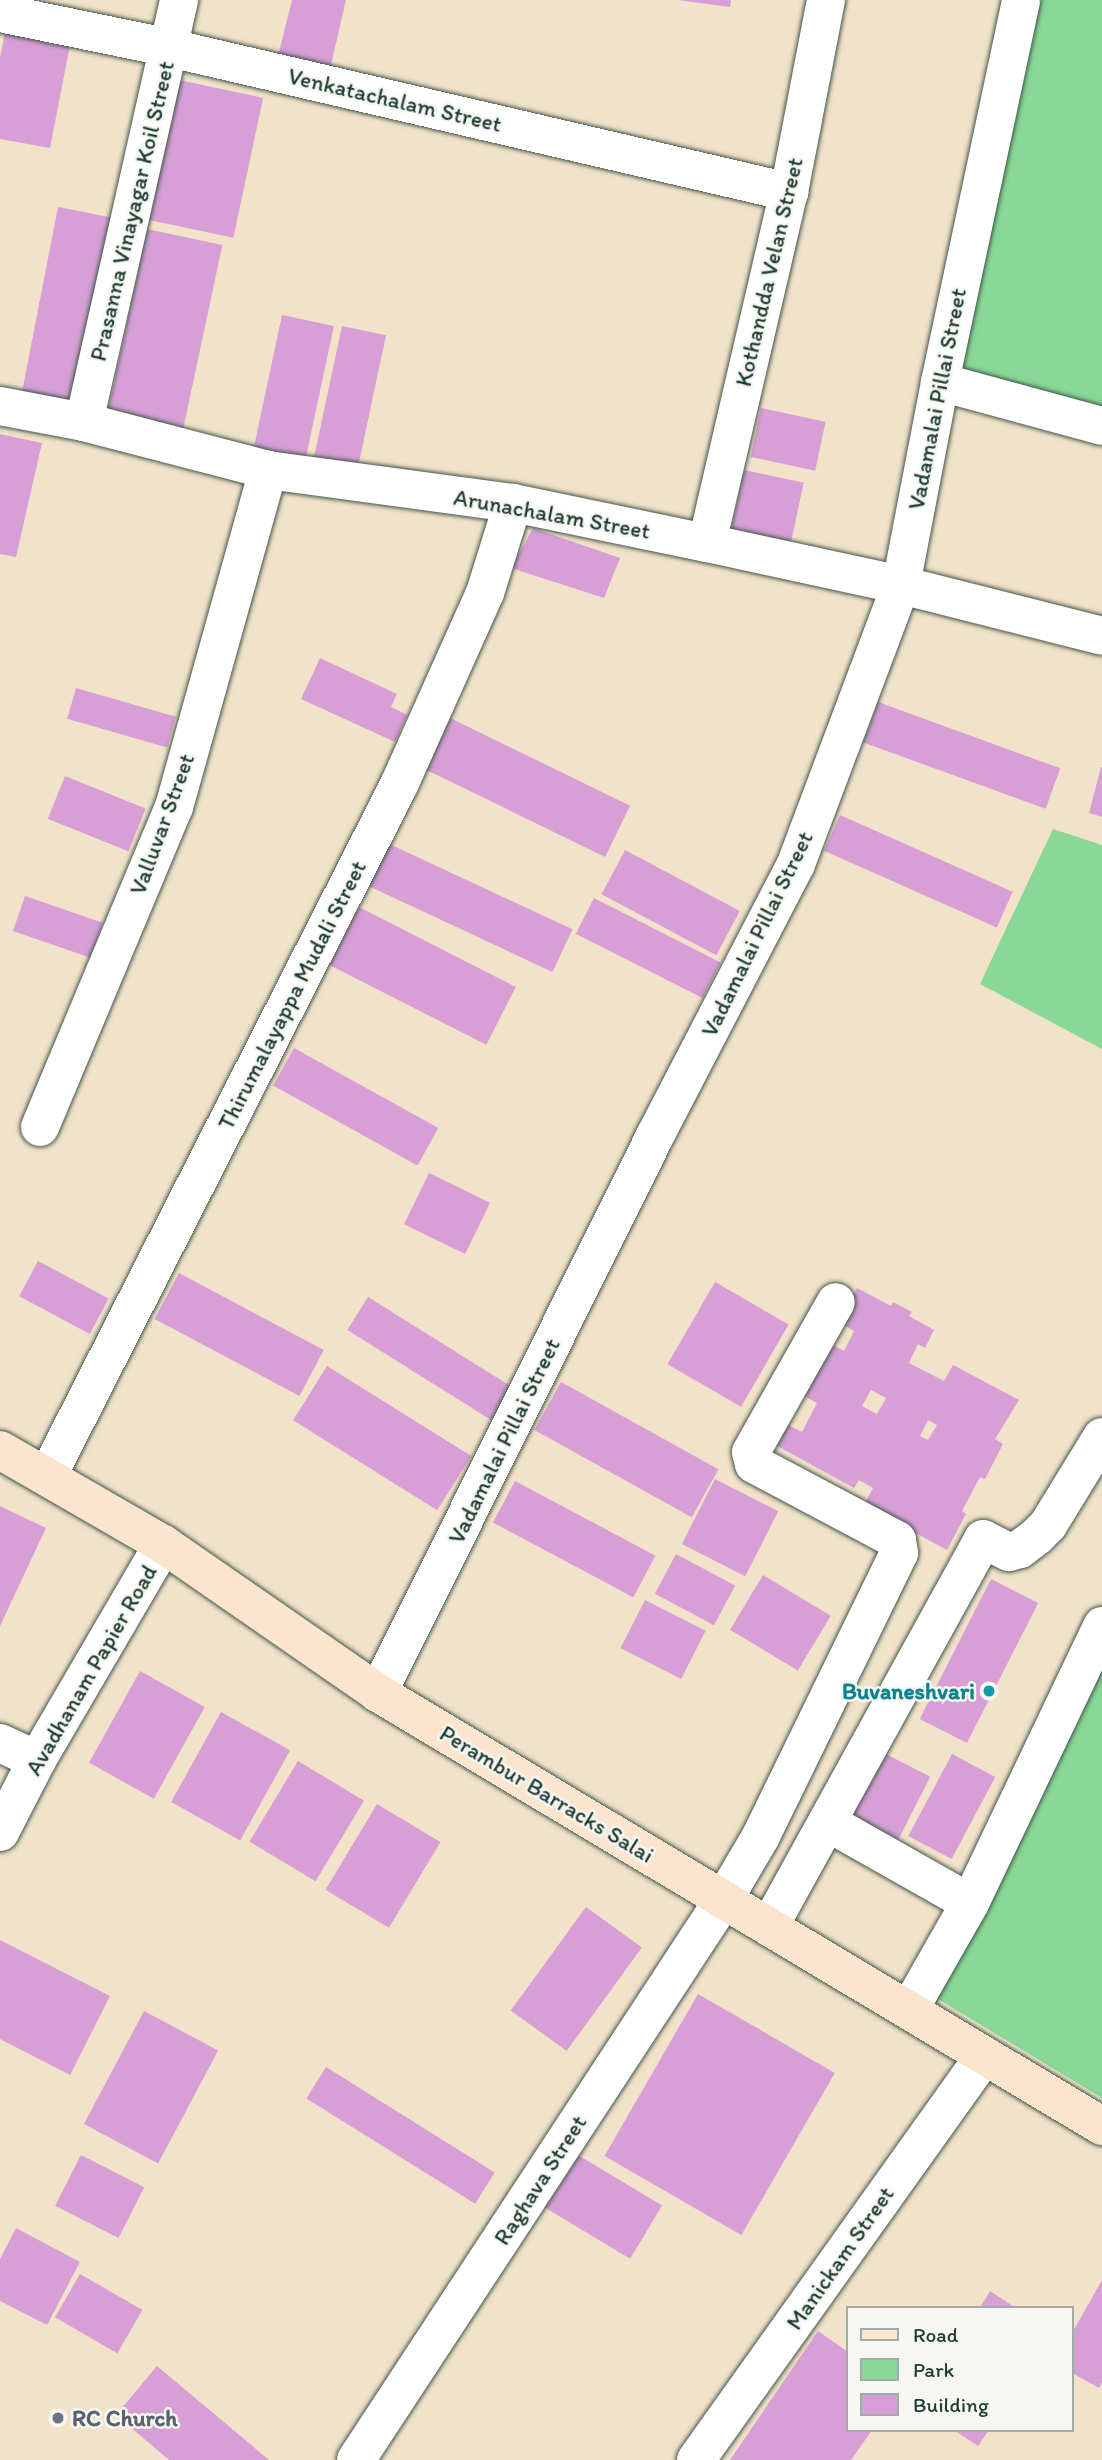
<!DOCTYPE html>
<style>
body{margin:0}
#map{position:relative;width:1102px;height:2460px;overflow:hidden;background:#f2e2c9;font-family:Itim,sans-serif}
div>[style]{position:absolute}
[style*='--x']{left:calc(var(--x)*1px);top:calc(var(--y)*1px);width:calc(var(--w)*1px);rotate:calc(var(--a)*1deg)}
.green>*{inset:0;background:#89d897}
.building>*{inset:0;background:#d79fd6;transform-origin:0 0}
.roads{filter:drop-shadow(0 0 2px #3f564a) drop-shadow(0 0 2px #3f564a)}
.minor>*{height:38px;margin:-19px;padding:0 19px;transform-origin:19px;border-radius:19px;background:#fff}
.tertiary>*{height:38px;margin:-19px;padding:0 19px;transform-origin:19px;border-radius:19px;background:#fff}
.secondary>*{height:38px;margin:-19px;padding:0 19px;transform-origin:19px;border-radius:19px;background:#fbe5cf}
.dots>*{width:19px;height:19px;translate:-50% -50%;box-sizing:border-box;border:4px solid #f6f6f2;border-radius:50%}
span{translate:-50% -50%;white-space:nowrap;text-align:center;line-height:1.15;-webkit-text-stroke:5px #f6f6f2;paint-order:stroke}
.street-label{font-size:23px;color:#1f3d34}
.culture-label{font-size:23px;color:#0d838f;font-weight:700}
.right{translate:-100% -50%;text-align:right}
.worship-label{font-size:23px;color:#5b616d;font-weight:700}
.left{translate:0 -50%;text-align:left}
.legend{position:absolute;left:846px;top:2306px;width:228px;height:126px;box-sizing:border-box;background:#f6f6f2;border:2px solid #a0aca6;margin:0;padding:9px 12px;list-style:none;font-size:21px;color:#1f3d34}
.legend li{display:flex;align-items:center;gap:14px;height:35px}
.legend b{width:35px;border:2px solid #a0aca6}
</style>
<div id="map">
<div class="green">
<i style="clip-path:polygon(1036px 0,1102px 0,1102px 410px,949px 374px)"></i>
<i style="clip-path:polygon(1053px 829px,1102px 845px,1102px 1049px,980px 984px)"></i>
<i style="clip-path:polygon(1102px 1626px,1102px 2098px,918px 1987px)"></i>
</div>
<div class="building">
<i style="clip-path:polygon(292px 0,346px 0,330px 69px,278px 56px)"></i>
<i style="clip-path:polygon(678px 0,731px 0,730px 7px)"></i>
<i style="clip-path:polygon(5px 32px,70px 45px,50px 148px,0 139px,0 58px)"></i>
<i style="left:179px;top:80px;width:86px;height:143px;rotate:12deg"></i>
<i style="left:58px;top:207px;width:65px;height:189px;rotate:11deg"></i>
<i style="left:147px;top:229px;width:77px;height:194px;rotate:12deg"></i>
<i style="left:282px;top:315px;width:53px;height:135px;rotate:12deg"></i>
<i style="left:342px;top:326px;width:45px;height:134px;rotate:12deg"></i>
<i style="left:761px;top:408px;width:66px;height:50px;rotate:12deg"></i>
<i style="clip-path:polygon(0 434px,42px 443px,16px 557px,0 554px)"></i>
<i style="left:744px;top:470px;width:61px;height:62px;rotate:12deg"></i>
<i style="clip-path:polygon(533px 528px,620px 558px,604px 598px,511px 568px)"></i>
<i style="clip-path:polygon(320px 658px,397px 694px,391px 707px,407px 715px,395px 742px,301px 699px)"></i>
<i style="left:76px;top:688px;width:104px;height:32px;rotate:16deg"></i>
<i style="left:878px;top:702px;width:194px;height:43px;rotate:20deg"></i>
<i style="left:444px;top:715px;width:207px;height:57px;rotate:26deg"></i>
<i style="clip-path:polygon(1101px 767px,1102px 767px,1102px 817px,1089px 813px)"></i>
<i style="left:65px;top:776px;width:87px;height:46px;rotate:22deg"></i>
<i style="left:840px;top:815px;width:189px;height:39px;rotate:24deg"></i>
<i style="left:383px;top:841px;width:209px;height:47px;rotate:25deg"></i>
<i style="left:625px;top:850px;width:130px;height:50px;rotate:28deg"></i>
<i style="left:25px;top:896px;width:82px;height:37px;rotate:19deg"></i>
<i style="left:594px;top:898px;width:142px;height:40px;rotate:27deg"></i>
<i style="left:359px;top:907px;width:176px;height:65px;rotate:27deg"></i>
<i style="left:294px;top:1048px;width:165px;height:43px;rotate:29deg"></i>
<i style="left:429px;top:1173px;width:68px;height:57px;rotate:26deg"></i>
<i style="left:38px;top:1261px;width:80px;height:40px;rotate:28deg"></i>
<i style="left:179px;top:1273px;width:164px;height:52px;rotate:28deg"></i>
<i style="left:715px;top:1282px;width:85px;height:95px;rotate:30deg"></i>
<i style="clip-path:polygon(evenodd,857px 1288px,891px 1306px,893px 1302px,912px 1312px,909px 1316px,934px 1330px,925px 1348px,918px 1344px,909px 1363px,944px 1381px,953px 1365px,1019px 1400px,995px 1439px,1003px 1444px,985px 1479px,980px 1477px,962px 1511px,966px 1514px,947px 1550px,864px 1505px,873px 1488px,859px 1480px,854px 1488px,770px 1442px,780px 1421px,802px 1432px,817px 1403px,796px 1392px,824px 1340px,844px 1351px,854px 1331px,839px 1322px,857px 1288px,871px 1390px,886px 1398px,877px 1414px,862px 1406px,871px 1390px,857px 1288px,928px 1420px,937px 1425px,928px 1440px,920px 1436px,928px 1420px)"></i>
<i style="left:368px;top:1297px;width:170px;height:39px;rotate:32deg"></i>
<i style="left:327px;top:1366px;width:170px;height:64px;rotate:32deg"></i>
<i style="left:561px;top:1382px;width:180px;height:55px;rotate:29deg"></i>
<i style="left:715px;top:1479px;width:71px;height:73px;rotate:27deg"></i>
<i style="left:515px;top:1481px;width:159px;height:47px;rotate:28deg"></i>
<i style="clip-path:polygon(0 1506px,46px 1528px,0 1626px)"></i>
<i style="left:676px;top:1554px;width:67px;height:45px;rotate:28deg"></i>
<i style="left:763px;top:1575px;width:79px;height:64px;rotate:31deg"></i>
<i style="left:991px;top:1579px;width:53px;height:157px;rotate:27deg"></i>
<i style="left:645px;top:1600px;width:68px;height:54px;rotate:27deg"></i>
<i style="left:140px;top:1671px;width:74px;height:105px;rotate:29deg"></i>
<i style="left:221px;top:1712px;width:79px;height:103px;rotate:29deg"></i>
<i style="left:876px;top:1749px;width:61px;height:80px;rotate:27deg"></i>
<i style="left:952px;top:1754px;width:49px;height:93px;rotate:28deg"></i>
<i style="left:298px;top:1761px;width:77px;height:94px;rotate:31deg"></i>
<i style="left:377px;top:1804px;width:74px;height:100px;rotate:31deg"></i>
<i style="left:586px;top:1907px;width:69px;height:128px;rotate:36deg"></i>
<i style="clip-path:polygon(0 1940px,110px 1996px,70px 2075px,0 2039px)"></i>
<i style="left:698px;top:1994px;width:158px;height:187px;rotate:30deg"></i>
<i style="left:144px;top:2011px;width:84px;height:128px;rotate:28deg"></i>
<i style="left:326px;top:2067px;width:199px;height:37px;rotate:32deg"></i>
<i style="left:573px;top:2152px;width:104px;height:62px;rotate:31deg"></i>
<i style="left:81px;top:2155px;width:71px;height:57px;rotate:27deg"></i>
<i style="clip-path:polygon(16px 2228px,80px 2262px,47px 2325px,0 2301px,0 2259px)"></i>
<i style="left:80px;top:2274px;width:72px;height:50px;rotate:30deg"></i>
<i style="clip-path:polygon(1102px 2280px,1102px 2382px,1099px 2388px,1072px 2373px,1072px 2333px)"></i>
<i style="clip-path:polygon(990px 2291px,1016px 2308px,980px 2308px)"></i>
<i style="clip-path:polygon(818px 2331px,848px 2352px,848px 2430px,872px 2430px,851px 2460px,730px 2460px)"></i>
<i style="clip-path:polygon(157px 2366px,269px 2460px,169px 2460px,116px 2415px)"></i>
<i style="clip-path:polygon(954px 2430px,989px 2430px,978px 2446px)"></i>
</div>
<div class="roads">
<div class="minor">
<i style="--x:0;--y:13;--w:174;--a:11.6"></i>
<i style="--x:170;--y:48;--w:636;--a:13.1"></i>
<i style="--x:940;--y:382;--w:168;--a:15.2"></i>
<i style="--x:0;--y:406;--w:86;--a:10.8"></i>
<i style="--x:84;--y:422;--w:190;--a:14.6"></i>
<i style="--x:268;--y:470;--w:247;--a:7.7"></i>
<i style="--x:513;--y:503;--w:198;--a:11.7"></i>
<i style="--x:707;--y:543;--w:198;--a:12.2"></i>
<i style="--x:901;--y:585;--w:207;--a:14.2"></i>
<i style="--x:84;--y:422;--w:433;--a:-77.3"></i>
<i style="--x:707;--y:543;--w:360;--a:-76.9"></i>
<i style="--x:789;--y:192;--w:196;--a:-79.1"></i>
<i style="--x:40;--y:1127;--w:347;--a:-67.3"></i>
<i style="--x:174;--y:807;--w:350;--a:-74.4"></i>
<i style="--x:47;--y:1477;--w:776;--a:-63.04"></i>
<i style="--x:399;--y:785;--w:210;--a:-65.9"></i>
<i style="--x:485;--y:593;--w:94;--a:-72.7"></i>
<i style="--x:0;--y:1743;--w:41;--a:24.7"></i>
<i style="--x:827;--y:1822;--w:164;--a:29.5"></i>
<i style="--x:970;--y:1903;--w:123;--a:119.7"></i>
<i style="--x:970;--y:1903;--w:307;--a:-64.5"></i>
<i style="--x:769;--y:1927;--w:443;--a:-61.1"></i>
<i style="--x:983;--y:1539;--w:29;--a:27"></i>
<i style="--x:1009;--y:1552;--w:11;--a:-15"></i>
<i style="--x:1020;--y:1549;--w:21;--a:-37"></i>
<i style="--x:1037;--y:1536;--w:16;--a:-45"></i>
<i style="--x:1048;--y:1525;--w:103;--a:-58.5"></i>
<i style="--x:356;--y:2460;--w:671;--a:-56.74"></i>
<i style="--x:724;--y:1899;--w:71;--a:-59.5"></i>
<i style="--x:760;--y:1838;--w:317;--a:-64"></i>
<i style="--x:899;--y:1553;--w:13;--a:-99"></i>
<i style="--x:897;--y:1540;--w:162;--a:-152"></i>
<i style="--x:754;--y:1464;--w:12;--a:-104"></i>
<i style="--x:751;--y:1452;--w:172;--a:-60.5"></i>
<i style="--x:696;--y:2460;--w:496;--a:-54.5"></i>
</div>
<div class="tertiary">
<i style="--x:378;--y:1693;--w:622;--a:-63.56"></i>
<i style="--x:655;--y:1136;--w:306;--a:-62.6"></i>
<i style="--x:796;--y:864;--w:298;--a:-69.4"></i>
<i style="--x:901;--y:585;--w:207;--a:-79.1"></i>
<i style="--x:940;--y:382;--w:390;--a:-78"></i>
<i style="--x:0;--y:1832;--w:81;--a:-62.8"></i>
<i style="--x:37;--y:1760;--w:250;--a:-59.7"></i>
</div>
<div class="secondary">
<i style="--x:0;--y:1450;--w:188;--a:30"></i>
<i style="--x:163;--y:1544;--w:262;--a:34.7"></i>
<i style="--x:378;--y:1693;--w:844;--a:30.88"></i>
</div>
</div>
<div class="dots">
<i style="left:989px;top:1691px;background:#0f9aa8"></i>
<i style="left:58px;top:2418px;background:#6b7280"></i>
</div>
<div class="street-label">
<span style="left:395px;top:100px;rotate:13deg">Venkatachalam Street</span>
<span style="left:132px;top:211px;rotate:-77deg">Prasanna Vinayagar Koil Street</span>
<span style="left:769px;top:272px;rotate:-77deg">Kothandda Velan Street</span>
<span style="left:937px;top:399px;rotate:-79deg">Vadamalai Pillai Street</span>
<span style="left:552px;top:514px;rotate:10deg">Arunachalam Street</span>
<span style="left:162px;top:824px;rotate:-70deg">Valluvar Street</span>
<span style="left:757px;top:934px;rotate:-64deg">Vadamalai Pillai Street</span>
<span style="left:292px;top:995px;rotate:-63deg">Thirumalayappa Mudali Street</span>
<span style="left:504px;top:1441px;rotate:-64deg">Vadamalai Pillai Street</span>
<span style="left:91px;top:1670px;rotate:-60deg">Avadhanam Papier Road</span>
<span style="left:547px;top:1794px;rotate:31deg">Perambur Barracks Salai</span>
<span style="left:540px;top:2180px;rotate:-57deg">Raghava Street</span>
<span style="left:840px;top:2258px;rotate:-55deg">Manickam Street</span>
</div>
<div class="culture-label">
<span class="right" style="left:975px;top:1691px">Buvaneshvari</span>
</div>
<div class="worship-label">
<span class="left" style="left:72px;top:2418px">RC Church</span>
</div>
<ul class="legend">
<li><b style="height:9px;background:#fbe5cf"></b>Road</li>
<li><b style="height:19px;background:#89d897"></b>Park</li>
<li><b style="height:19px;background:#d79fd6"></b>Building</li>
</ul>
</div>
